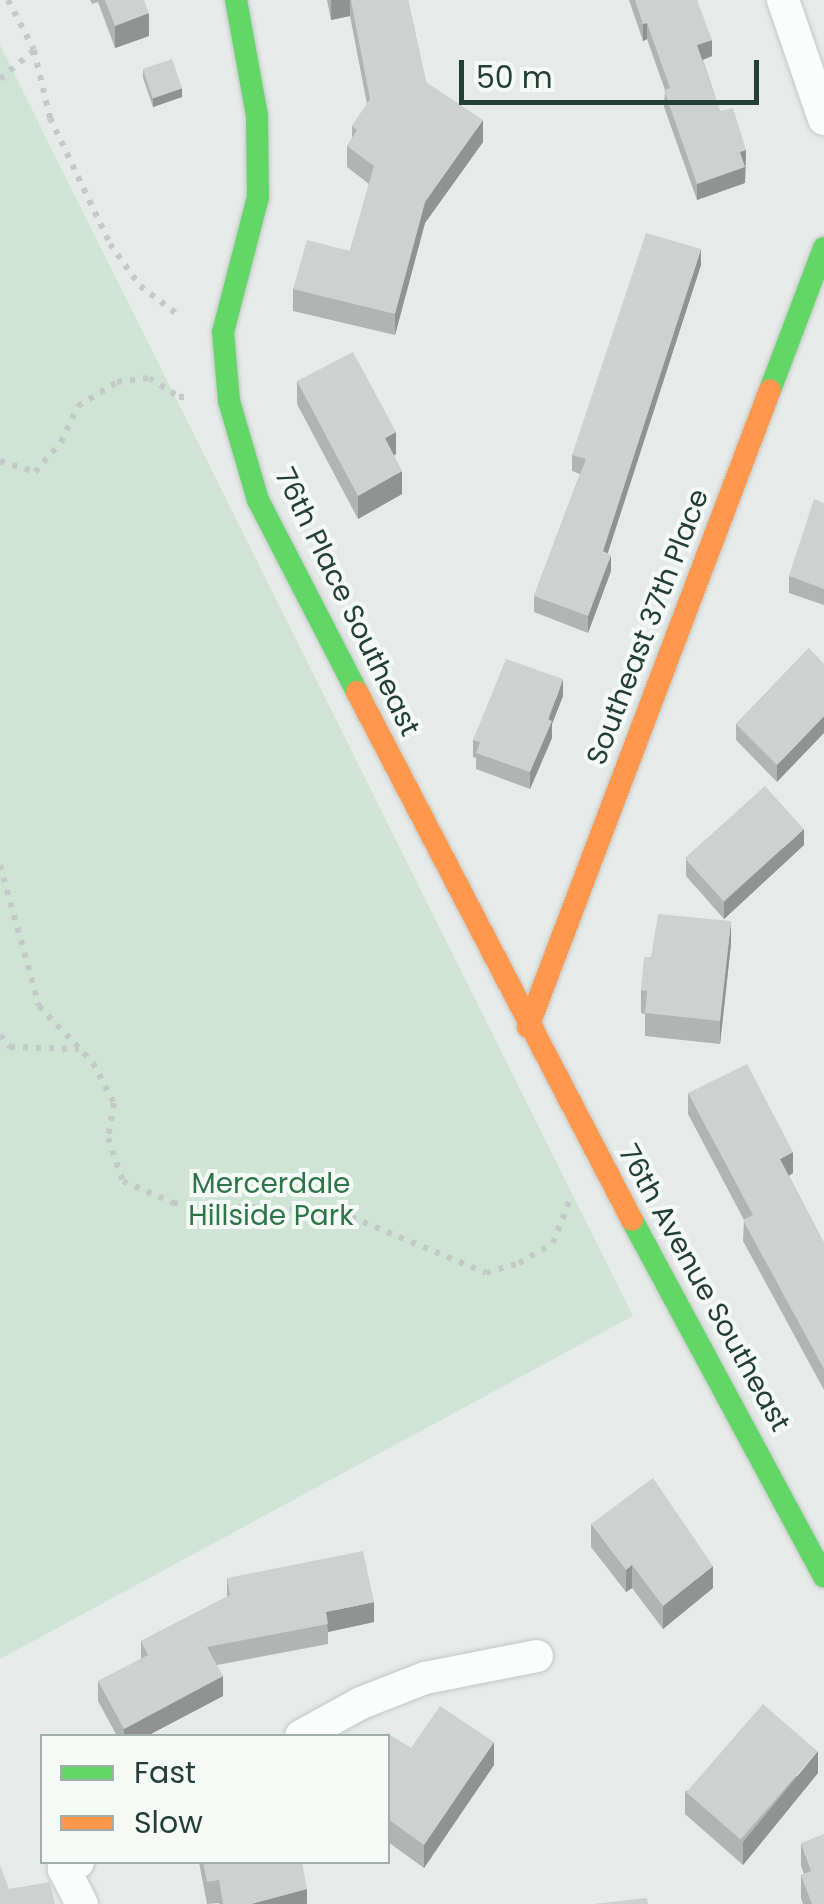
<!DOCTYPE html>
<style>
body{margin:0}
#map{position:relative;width:824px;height:1904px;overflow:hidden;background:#e6ebe9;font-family:Poppins,sans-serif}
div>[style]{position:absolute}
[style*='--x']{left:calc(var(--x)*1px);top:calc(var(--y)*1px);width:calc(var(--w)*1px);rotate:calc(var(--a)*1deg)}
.green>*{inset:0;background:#d0e4d6}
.path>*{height:6px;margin-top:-3px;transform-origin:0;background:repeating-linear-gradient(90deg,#c2cbc7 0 5px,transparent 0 13px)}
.roads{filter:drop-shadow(0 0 2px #c3c8c6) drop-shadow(0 0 2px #c3c8c6)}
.street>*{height:32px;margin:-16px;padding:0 16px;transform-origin:16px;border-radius:16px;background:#fbfcfc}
.fast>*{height:22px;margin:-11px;padding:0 11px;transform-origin:11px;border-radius:11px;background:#63d668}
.slow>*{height:22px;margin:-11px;padding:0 11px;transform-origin:11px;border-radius:11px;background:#ff974d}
.wall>*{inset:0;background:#b0b5b3}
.shaded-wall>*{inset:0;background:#909392}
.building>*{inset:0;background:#cdd2d0;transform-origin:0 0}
span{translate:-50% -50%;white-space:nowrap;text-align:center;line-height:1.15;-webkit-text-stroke:8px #f5faf7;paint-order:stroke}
.street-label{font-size:28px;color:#243f37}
.park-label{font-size:28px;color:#2e7649}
.legend{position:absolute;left:40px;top:1734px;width:350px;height:130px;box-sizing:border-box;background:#f5faf7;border:2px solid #a1afaa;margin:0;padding:12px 18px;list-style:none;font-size:30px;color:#243f37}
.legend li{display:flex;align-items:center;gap:20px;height:50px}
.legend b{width:50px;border:2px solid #a1afaa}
.scale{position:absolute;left:459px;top:60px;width:300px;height:45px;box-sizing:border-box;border:5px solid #243f37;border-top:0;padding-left:12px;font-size:30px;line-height:35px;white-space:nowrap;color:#243f37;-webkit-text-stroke:8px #f5faf7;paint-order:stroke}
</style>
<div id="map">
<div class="green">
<i style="clip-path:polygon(0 45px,633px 1316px,0 1659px)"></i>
</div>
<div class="path">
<i style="--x:8;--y:0;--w:56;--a:62.5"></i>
<i style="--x:34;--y:50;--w:70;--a:76.8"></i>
<i style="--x:50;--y:118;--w:140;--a:64.5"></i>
<i style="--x:110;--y:244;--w:52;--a:54.5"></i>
<i style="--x:140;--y:286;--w:51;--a:37.1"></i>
<i style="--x:0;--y:79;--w:43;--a:-40.3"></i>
<i style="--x:0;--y:461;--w:37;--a:17"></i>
<i style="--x:35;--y:472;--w:40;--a:-49"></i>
<i style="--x:61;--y:442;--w:40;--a:-65"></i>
<i style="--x:78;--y:406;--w:46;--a:-31.6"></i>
<i style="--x:117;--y:382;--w:32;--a:-7"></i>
<i style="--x:149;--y:378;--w:36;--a:32"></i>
<i style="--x:179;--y:397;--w:9;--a:0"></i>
<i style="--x:0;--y:865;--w:146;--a:74.5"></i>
<i style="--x:39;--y:1006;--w:79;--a:46.5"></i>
<i style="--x:93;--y:1063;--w:45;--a:62.3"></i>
<i style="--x:114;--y:1103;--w:36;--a:100"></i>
<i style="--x:108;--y:1138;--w:46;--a:70.8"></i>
<i style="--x:123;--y:1181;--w:55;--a:23.7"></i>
<i style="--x:173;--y:1203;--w:166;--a:3.1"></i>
<i style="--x:339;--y:1212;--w:159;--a:22.5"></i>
<i style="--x:486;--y:1273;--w:34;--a:-17"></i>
<i style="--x:519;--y:1263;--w:39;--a:-30"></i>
<i style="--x:553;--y:1243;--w:47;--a:-68.9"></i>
<i style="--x:0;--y:1035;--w:16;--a:50"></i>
<i style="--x:10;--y:1047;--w:69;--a:1.7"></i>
</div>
<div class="roads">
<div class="street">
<i style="--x:783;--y:0;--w:126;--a:71"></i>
<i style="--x:301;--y:1736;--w:68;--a:-28.8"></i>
<i style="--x:361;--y:1703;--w:69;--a:-21.3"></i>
<i style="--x:425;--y:1678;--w:114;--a:-11.1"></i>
<i style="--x:78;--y:1862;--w:16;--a:153"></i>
<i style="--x:64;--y:1869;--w:39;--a:63"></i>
</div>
<div class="fast">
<i style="--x:236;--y:0;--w:118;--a:79.7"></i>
<i style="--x:257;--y:116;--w:81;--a:89.3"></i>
<i style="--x:258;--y:197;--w:139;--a:104.5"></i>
<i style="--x:223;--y:332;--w:69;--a:85"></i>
<i style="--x:229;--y:401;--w:103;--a:73.7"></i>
<i style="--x:258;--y:500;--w:216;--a:62.7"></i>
<i style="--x:770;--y:390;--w:152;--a:-69.2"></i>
<i style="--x:632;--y:1220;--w:405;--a:61.7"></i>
</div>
<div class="slow">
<i style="--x:357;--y:692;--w:595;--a:62.49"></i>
<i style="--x:528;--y:1027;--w:681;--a:-69.2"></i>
</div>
</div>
<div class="wall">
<i style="clip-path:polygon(90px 0,144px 0,149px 36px,115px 48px,98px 2px,92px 4px)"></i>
<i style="clip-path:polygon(327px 0,408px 0,426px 82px,483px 142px,425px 223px,395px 335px,293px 311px,293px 289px,350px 251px,369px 184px,347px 167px,347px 146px,352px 138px,352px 126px,367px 104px,350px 16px,331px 20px)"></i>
<i style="clip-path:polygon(629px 0,697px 0,712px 56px,703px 60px,720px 111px,746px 150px,745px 183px,697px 200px,664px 107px,665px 90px,647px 39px,643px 41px)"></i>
<i style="clip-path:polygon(143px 69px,182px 97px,153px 107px,143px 78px)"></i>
<i style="clip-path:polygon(701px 265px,607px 553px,611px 571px,588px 633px,534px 612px,534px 596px,580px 474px,572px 471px,572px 455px)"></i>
<i style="clip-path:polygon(297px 381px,396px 454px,394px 456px,402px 494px,358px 519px,297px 404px)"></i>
<i style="clip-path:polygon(824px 503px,824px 605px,789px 593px,789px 576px)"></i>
<i style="clip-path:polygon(809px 648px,777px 782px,736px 740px,736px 724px)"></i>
<i style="clip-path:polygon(563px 696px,552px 724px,552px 738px,530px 789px,476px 769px,476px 758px,473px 757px,473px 740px)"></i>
<i style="clip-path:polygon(804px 845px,724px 919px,686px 876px,686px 859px)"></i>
<i style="clip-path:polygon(731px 944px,720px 1044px,645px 1036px,645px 1014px,641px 1013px,641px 990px,651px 957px)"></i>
<i style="clip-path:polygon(688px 1093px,793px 1173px,789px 1176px,824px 1243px,824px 1390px,743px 1241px,744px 1220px,688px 1114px)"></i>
<i style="clip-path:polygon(591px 1524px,713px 1588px,663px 1629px,632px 1588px,626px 1592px,591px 1547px)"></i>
<i style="clip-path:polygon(227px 1578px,374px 1622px,328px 1632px,328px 1644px,217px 1665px,223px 1696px,147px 1736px,117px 1736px,98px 1701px,98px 1681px,141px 1659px,141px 1641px,227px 1597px)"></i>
<i style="clip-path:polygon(388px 1736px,411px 1748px,494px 1765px,424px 1868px,388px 1842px)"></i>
<i style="clip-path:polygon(818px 1773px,743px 1865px,685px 1814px,685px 1791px)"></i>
<i style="clip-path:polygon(801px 1843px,824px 1904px,803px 1904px,801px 1898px,801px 1875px,804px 1874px,801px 1866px)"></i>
<i style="clip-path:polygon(199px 1862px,302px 1862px,307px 1904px,219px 1904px,219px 1903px,207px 1904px)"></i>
</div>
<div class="shaded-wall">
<i style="clip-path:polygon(331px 0,350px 0,350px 16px,331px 20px)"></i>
<i style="clip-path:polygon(149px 13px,149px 36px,115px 48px,115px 26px)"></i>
<i style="clip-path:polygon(647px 23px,647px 39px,643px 41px,643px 24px)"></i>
<i style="clip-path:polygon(712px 40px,712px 56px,697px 62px,697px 45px)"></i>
<i style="clip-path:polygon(182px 88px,182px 97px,153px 107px,153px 98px)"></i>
<i style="clip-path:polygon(483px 120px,483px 142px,425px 223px,395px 335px,395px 314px,425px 202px)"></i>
<i style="clip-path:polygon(746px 150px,745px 183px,697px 200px,697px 184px,740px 152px)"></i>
<i style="clip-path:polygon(701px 249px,701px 265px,603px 568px,603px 551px)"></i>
<i style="clip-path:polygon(396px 432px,396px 454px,385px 461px,385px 438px)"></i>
<i style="clip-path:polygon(402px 471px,402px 494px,358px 519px,358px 496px)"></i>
<i style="clip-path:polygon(611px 555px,611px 571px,588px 633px,588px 616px)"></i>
<i style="clip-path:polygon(563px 679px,563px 696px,552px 724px,552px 738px,530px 789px,530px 772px)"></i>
<i style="clip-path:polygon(824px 716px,824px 733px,777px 782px,777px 765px)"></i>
<i style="clip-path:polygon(804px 829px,804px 845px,724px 919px,724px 902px)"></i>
<i style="clip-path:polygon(731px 921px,731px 944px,720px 1044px,720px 1021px)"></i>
<i style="clip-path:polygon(793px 1152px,793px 1173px,780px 1180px,780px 1159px)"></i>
<i style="clip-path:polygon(632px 1565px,632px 1588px,626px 1592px,626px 1570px)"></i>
<i style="clip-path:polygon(713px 1566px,713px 1588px,663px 1629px,663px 1606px)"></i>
<i style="clip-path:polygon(374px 1602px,374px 1622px,328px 1632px,326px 1612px)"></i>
<i style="clip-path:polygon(223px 1676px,223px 1696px,147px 1736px,124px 1736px,124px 1729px)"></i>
<i style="clip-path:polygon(494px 1742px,494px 1765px,424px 1868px,424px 1845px)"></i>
<i style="clip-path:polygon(818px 1751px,818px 1773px,743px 1865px,743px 1842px)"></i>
<i style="clip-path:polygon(307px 1889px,307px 1904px,251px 1904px)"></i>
</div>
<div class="building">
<i style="clip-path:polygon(105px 0,144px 0,149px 13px,115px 26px)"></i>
<i style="clip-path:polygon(351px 0,408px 0,426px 82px,483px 120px,425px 202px,395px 314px,293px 289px,307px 240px,350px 251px,374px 166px,347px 146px,357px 130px,352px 126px,370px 99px)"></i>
<i style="clip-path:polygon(635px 0,697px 0,712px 40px,697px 45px,720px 111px,733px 108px,746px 150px,740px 152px,745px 167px,697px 184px,664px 90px,670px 88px,647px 23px,643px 24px)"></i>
<i style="left:172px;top:59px;width:31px;height:31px;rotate:71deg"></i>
<i style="clip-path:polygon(646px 233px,701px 249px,603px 551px,611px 555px,588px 616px,534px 596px,586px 459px,572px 455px)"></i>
<i style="clip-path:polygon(353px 352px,396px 432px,385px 438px,402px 471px,358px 496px,297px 381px)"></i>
<i style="clip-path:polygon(814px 499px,824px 503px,824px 589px,789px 576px)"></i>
<i style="clip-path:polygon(809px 648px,824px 664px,824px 716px,777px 765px,736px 724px)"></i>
<i style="clip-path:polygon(506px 659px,563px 679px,548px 719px,552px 721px,530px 772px,476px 753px,480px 742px,473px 740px)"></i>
<i style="left:765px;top:786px;width:58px;height:108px;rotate:48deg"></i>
<i style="clip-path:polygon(658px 914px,731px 921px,720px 1021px,645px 1013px,647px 991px,641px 990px,644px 957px,651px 957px)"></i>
<i style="clip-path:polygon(747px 1064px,793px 1152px,780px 1159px,824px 1243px,824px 1369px,743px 1220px,753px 1215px,688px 1093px)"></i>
<i style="clip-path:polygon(653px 1478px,713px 1566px,663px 1606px,632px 1565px,626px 1570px,591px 1524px)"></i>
<i style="clip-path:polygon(363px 1551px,374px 1602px,326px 1612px,328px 1624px,207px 1647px,223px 1676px,124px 1729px,98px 1681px,148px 1655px,141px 1641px,230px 1595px,227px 1578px)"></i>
<i style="left:763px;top:1704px;width:72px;height:117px;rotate:41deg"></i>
<i style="clip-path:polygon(440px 1706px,494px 1742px,424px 1845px,388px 1819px,388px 1736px,385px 1736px,387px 1733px,411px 1748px)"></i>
<i style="clip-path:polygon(824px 1834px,824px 1904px,812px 1904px,801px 1875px,811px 1871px,801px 1843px)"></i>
<i style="clip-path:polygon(203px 1862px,302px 1862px,307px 1889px,251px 1904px,223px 1904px,219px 1880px,207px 1882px)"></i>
<i style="clip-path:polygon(0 1865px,9px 1889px,50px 1882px,55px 1904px,0 1904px)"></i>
<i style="clip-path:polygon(647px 1898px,648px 1904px,593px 1904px)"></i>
</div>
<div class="street-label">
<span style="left:347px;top:602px;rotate:64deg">76th Place Southeast</span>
<span style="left:648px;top:627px;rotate:-69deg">Southeast 37th Place</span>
<span style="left:704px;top:1288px;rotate:61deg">76th Avenue Southeast</span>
</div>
<div class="park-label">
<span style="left:271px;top:1200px">Mercerdale<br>Hillside Park</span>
</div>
<ul class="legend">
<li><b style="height:12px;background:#63d668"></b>Fast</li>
<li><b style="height:12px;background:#ff974d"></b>Slow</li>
</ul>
<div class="scale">50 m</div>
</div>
